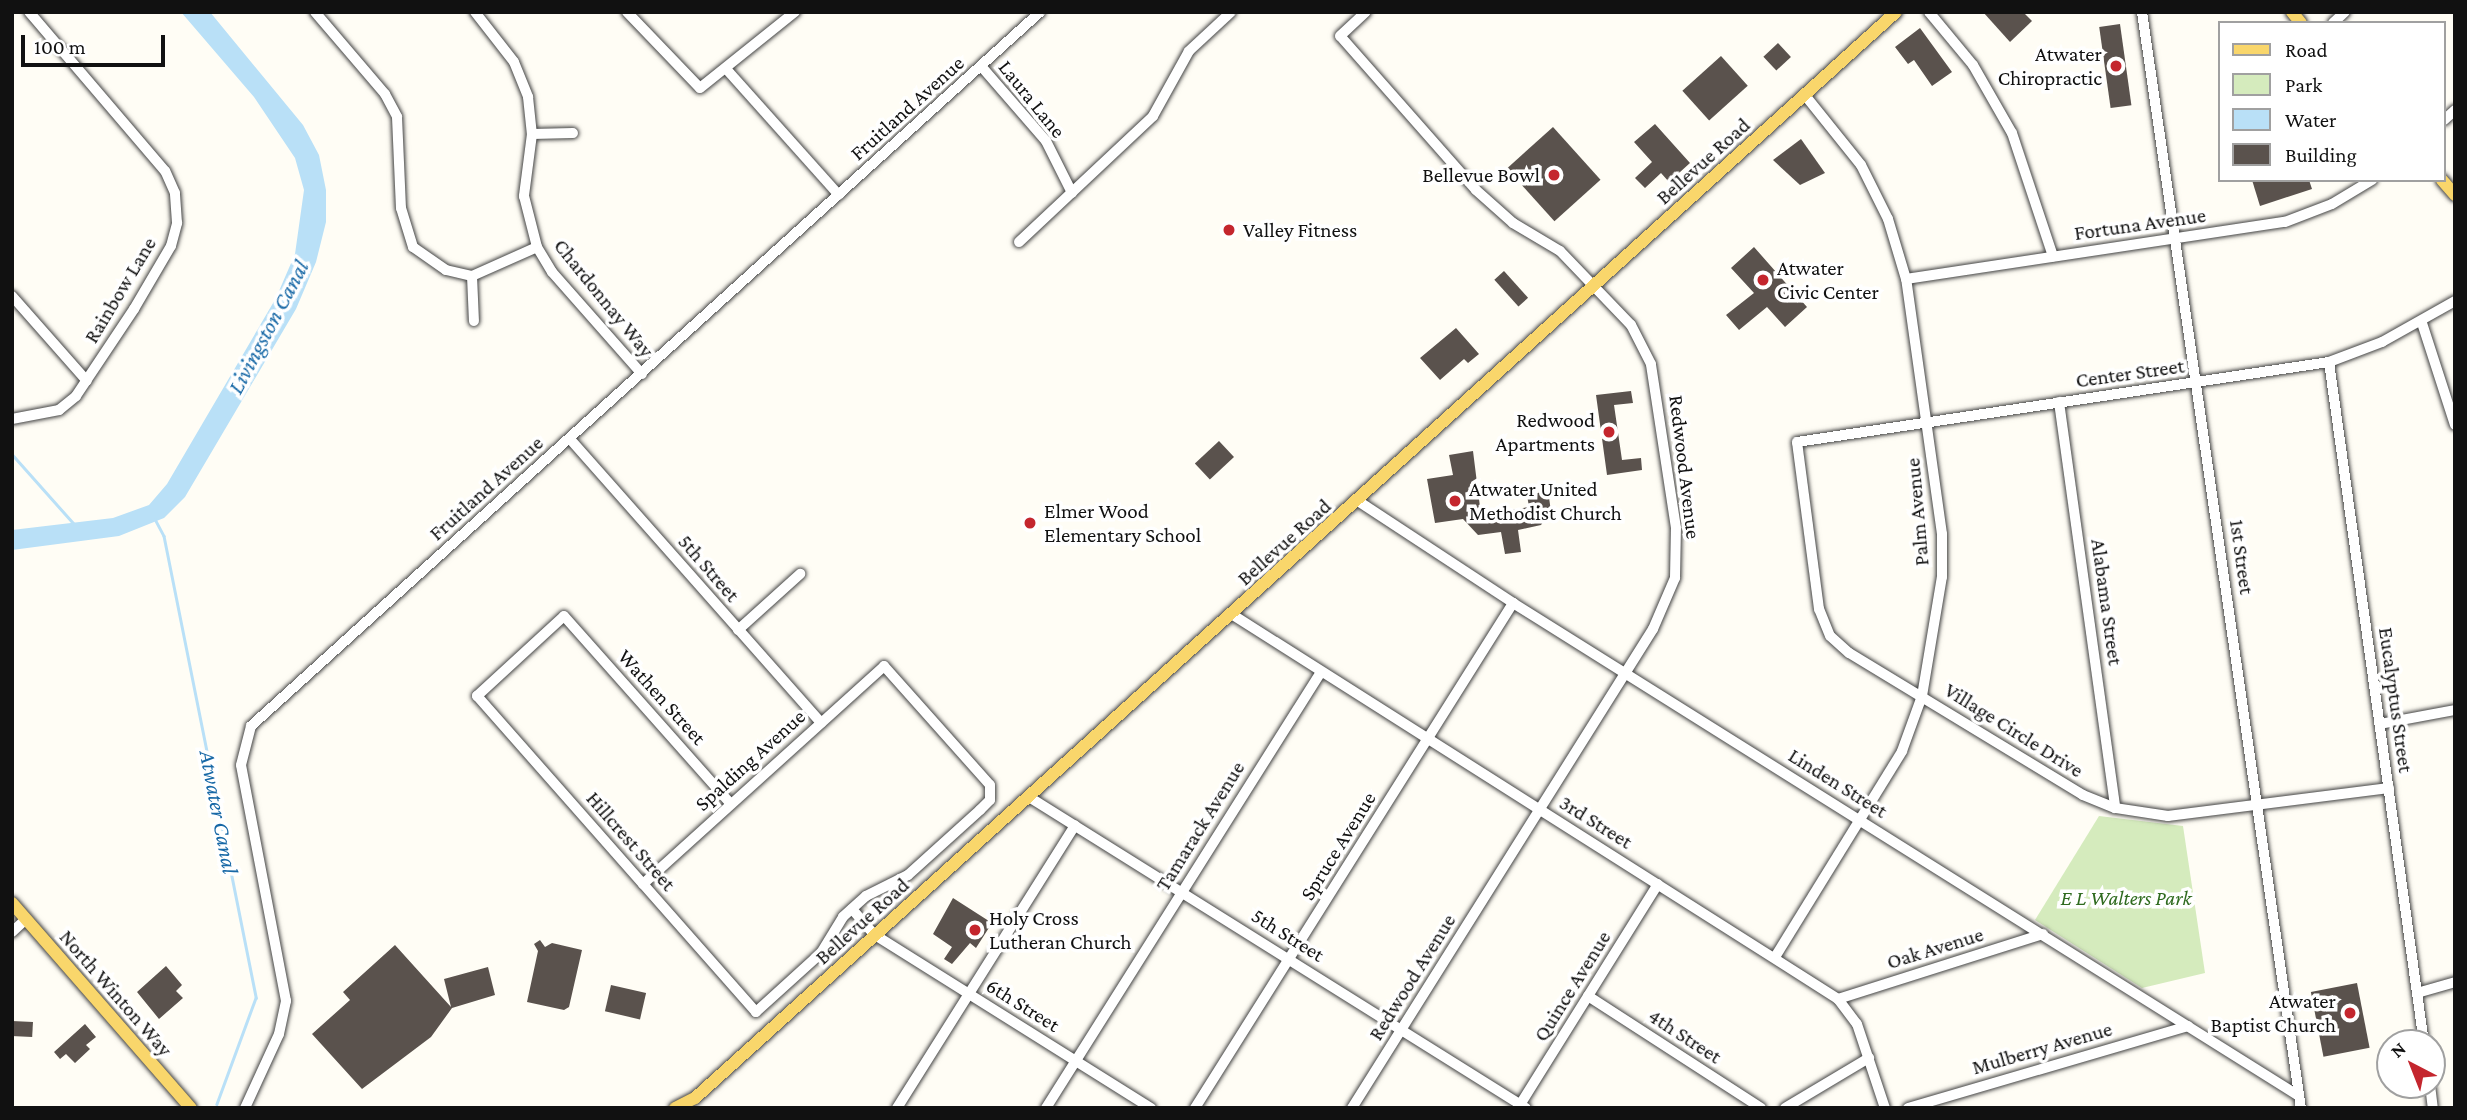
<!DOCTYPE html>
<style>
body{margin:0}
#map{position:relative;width:2467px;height:1120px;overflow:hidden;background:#fffdf5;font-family:"Crimson Pro",serif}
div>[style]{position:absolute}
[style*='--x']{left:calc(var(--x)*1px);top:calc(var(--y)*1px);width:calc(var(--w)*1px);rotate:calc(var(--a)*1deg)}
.green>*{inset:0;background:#d5ebbd}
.water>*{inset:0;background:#b9e0f7}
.stream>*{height:2.5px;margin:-1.25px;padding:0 1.25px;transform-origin:1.25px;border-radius:1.25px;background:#b9e0f7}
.building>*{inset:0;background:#5a524d;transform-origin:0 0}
.roads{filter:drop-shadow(0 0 2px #444) drop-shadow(0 0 2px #444)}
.minor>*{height:10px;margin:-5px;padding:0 5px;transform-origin:5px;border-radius:5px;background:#fff}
.major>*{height:12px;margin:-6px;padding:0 6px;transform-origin:6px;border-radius:6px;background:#f9d66b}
.dots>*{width:19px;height:19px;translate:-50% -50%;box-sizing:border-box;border:4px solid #fff;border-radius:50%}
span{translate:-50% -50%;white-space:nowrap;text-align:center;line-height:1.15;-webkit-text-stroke:7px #fff;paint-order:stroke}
.poi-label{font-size:21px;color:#111}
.right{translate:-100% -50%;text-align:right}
.left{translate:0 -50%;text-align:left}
.street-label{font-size:21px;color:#111}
.park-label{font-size:21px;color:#2f6b1f;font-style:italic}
.water-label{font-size:23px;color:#1768a6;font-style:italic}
.frame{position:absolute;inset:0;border:14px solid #111;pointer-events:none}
.legend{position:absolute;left:2218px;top:21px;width:228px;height:161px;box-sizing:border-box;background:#fff;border:2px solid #a0a0a0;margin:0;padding:9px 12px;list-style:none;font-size:21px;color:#111}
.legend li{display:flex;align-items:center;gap:14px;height:35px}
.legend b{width:35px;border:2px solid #a0a0a0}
.north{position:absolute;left:2376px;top:1029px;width:70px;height:70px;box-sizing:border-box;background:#fff;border:2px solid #a0a0a0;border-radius:50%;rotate:318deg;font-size:19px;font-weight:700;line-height:28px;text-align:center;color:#111}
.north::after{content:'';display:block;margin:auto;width:24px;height:32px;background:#c4262e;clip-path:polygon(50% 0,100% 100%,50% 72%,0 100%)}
.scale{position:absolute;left:21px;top:35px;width:144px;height:32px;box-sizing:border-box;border:4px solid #111;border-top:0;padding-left:9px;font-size:21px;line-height:24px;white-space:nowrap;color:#111;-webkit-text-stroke:5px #fff;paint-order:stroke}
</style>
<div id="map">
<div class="green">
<i style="clip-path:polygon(2099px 816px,2183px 826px,2205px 973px,2142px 988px,2035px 920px)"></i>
</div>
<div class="water">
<i style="clip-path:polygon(181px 12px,210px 12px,303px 125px,319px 155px,326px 190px,326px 222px,316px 262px,296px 309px,185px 497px,164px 518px,119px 536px,12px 550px,12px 530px,113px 518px,149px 505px,167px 484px,276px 298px,295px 254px,304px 190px,295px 158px,254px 97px)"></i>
</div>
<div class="stream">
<i style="--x:12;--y:454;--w:95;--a:48.4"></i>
<i style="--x:155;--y:519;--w:19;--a:62"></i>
<i style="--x:164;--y:536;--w:471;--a:78.7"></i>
<i style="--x:256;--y:998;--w:113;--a:110.2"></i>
</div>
<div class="building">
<i style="clip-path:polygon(1983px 12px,2023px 12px,2032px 21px,2010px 42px)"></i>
<i style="left:2120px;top:24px;width:82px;height:21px;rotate:82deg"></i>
<i style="clip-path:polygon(1920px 28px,1952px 72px,1932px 86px,1914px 60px,1908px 64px,1895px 47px)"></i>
<i style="left:1778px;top:43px;width:19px;height:20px;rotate:47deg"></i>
<i style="left:1721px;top:56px;width:40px;height:52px;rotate:48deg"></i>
<i style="clip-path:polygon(1655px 124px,1690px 163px,1669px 182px,1661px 173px,1645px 188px,1635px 178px,1652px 162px,1634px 142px)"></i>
<i style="left:1553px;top:127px;width:71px;height:62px;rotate:48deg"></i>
<i style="clip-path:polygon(1801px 139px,1825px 173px,1800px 185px,1773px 160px)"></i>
<i style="clip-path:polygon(2252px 180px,2309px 180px,2312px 189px,2260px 206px)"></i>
<i style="clip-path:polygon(1754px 247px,1807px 307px,1785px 327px,1767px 307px,1739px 330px,1726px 315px,1754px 293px,1731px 268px)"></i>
<i style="left:1504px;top:271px;width:36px;height:13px;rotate:48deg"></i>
<i style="clip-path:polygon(1456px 328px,1479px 354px,1468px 363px,1464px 359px,1440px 380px,1420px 358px)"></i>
<i style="clip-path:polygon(1631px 391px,1633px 403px,1614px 405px,1622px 460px,1641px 458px,1642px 470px,1607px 475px,1596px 395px)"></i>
<i style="left:1219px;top:441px;width:22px;height:33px;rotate:47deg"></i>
<i style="clip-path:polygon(1473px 451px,1481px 515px,1529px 507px,1527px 495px,1548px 491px,1551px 511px,1541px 525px,1518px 530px,1521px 552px,1505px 554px,1501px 532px,1478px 535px,1463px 519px,1435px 523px,1427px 479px,1453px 475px,1449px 455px)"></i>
<i style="clip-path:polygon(953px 898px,992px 923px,976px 948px,970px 943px,952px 964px,944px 959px,952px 947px,933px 934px)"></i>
<i style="clip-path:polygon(540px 940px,545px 947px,552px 943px,582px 950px,569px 1007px,564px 1010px,527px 1002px,538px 951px,534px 944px)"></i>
<i style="clip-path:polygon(395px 945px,451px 1007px,444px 979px,488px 967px,495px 995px,452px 1008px,431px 1037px,362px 1089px,312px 1034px,350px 1000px,343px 992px)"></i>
<i style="clip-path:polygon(166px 966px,182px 985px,176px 991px,183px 998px,159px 1019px,137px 992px)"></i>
<i style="left:2357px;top:983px;width:66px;height:47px;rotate:79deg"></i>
<i style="left:611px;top:985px;width:36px;height:27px;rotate:13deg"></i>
<i style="left:12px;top:1021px;width:21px;height:15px;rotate:3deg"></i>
<i style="clip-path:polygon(85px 1024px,96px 1037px,86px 1045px,90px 1049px,75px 1063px,66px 1054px,60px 1059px,54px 1052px)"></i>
</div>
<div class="roads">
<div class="minor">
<i style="--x:315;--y:12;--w:108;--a:49.5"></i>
<i style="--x:385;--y:94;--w:26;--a:62"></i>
<i style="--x:397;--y:117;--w:91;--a:87.5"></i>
<i style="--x:401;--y:208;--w:41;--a:72.9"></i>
<i style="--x:413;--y:247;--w:40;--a:34.9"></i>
<i style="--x:446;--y:270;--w:27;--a:13"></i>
<i style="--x:472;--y:276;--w:71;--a:-24"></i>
<i style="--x:475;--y:12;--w:63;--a:52"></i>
<i style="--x:514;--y:62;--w:38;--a:68"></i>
<i style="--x:528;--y:97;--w:37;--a:84"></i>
<i style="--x:532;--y:134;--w:63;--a:97.4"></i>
<i style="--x:524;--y:196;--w:53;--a:75.7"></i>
<i style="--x:537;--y:247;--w:29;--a:59"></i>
<i style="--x:552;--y:272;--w:136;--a:48.6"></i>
<i style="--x:627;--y:12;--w:105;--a:46.2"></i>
<i style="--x:700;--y:88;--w:122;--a:-38.7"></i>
<i style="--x:1929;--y:12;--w:69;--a:50.3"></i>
<i style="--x:1973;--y:65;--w:78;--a:60.2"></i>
<i style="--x:2012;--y:133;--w:130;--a:71.6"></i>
<i style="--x:2142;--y:12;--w:1107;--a:81.75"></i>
<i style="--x:2333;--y:23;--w:16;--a:-43"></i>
<i style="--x:981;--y:66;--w:99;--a:49.1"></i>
<i style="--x:1046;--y:141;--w:58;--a:63.4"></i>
<i style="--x:728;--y:71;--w:166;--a:48.2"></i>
<i style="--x:2444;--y:120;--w:15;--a:-42"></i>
<i style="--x:532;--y:134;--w:41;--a:-1.4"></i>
<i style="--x:1019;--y:242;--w:184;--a:-43.2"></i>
<i style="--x:1153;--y:116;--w:74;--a:-61"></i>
<i style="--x:1189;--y:51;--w:57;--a:-42.9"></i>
<i style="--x:472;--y:276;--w:45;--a:87.5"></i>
<i style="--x:1906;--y:279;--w:383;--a:-8.6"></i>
<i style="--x:2285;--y:222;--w:50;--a:-21"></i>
<i style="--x:2332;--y:204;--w:47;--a:-31"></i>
<i style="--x:12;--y:296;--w:113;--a:48.6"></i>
<i style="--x:2422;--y:323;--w:107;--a:72.1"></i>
<i style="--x:2329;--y:362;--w:688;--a:82.06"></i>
<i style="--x:2059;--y:402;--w:410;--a:82.1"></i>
<i style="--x:12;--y:419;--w:48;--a:-10.8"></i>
<i style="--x:59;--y:410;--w:22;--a:-39"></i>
<i style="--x:76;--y:396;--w:105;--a:-56.3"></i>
<i style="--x:134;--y:309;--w:73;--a:-59.6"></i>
<i style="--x:171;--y:246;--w:24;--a:-75"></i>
<i style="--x:177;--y:223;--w:30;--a:-94"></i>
<i style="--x:175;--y:193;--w:24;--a:-114"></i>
<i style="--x:165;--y:171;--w:209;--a:-130.5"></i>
<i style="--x:570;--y:439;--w:379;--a:48.5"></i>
<i style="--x:1358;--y:501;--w:186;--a:33.3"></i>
<i style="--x:1513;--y:603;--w:928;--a:32.1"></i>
<i style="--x:1233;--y:615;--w:717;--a:32.4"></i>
<i style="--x:1838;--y:999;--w:31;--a:53"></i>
<i style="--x:1857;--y:1024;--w:89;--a:71.6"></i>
<i style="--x:738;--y:630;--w:84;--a:-42.1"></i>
<i style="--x:2380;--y:724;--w:76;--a:-10.6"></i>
<i style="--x:2389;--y:788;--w:223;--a:172.8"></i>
<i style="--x:2168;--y:816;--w:54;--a:-171.4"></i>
<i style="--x:2115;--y:808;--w:35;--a:-158"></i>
<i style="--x:2083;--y:795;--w:274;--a:-148.7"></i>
<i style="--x:1849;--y:653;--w:25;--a:-138"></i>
<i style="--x:1830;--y:636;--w:29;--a:-112"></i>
<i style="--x:1819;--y:609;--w:168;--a:-97.5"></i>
<i style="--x:1797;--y:442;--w:538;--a:-8.55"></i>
<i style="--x:2329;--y:362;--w:57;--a:-20.7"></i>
<i style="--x:2382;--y:342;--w:84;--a:-29.3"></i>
<i style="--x:1029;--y:797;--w:586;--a:32.04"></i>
<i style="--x:643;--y:884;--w:325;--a:-42.1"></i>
<i style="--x:884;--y:666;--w:159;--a:48.3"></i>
<i style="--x:990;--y:785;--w:15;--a:90"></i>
<i style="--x:990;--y:800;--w:14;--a:135"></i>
<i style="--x:980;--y:810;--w:97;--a:137.9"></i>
<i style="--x:908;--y:875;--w:47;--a:153.4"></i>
<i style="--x:866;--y:896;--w:31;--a:138"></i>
<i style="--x:843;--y:917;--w:42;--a:121.4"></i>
<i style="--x:821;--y:953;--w:88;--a:137.8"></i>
<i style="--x:756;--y:1012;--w:171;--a:-131.4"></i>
<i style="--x:643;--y:884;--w:251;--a:-131.4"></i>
<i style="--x:477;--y:696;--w:118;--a:-42.6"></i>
<i style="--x:564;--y:616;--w:251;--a:48.4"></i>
<i style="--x:852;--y:909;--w:35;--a:49"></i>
<i style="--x:875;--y:935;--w:326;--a:32.1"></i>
<i style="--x:12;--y:932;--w:19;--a:-43"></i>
<i style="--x:1775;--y:957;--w:242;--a:-58.3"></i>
<i style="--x:1902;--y:751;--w:59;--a:-70"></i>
<i style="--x:1922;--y:696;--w:121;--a:-80.5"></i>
<i style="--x:1942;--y:577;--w:43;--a:-90"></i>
<i style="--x:1942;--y:534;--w:258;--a:-98"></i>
<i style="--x:1906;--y:279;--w:63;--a:-106.7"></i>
<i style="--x:1888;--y:219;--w:60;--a:-116.6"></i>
<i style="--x:1861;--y:165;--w:90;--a:-128.7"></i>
<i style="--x:2417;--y:993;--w:40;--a:-16"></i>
<i style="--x:1588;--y:996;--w:206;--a:32.9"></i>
<i style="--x:1838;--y:999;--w:215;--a:-17.6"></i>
<i style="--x:2430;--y:1085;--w:23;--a:83"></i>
<i style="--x:245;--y:1108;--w:81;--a:-65.3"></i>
<i style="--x:279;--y:1034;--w:34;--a:-78"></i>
<i style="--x:286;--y:1001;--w:240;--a:-100.8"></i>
<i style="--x:241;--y:765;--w:40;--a:-75.6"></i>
<i style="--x:251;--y:726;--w:1064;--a:-42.14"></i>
<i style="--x:897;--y:1108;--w:334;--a:-57.8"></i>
<i style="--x:1046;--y:1108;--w:515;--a:-57.76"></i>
<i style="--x:1195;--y:1108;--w:597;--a:-57.8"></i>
<i style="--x:1352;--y:1108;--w:566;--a:-57.86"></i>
<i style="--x:1653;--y:629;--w:56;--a:-66.7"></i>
<i style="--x:1675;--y:578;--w:50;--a:-88.9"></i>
<i style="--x:1676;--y:528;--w:166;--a:-98.7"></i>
<i style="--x:1651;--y:364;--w:44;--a:-117.1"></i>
<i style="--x:1631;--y:325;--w:103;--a:-133.8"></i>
<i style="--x:1560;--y:251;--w:55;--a:-149.2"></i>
<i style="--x:1513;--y:223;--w:50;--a:-138.3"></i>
<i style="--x:1476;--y:190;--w:205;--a:-131.4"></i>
<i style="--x:1340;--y:36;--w:35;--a:-43"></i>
<i style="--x:1518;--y:1108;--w:264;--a:-58"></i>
<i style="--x:1785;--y:1108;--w:98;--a:-30.8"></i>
<i style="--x:1908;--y:1108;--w:292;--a:-16.3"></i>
</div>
<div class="major">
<i style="--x:2292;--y:12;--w:14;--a:51"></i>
<i style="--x:2442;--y:180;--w:20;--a:49"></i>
<i style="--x:12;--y:903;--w:272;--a:48.9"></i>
<i style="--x:675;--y:1108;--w:22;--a:-27"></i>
<i style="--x:695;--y:1098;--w:1619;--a:-42.12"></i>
</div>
</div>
<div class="dots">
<i style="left:2116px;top:66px;background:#c4262e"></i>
<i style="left:1554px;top:175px;background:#c4262e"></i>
<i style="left:1229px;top:230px;background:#c4262e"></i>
<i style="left:1763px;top:280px;background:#c4262e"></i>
<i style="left:1609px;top:432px;background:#c4262e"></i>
<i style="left:1455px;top:501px;background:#c4262e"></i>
<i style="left:1030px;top:523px;background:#c4262e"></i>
<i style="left:975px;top:930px;background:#c4262e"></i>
<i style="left:2350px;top:1013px;background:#c4262e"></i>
</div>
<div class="poi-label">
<span class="right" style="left:2102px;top:66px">Atwater<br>Chiropractic</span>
<span class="right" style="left:1540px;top:175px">Bellevue Bowl</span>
<span class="left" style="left:1243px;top:230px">Valley Fitness</span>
<span class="left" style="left:1777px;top:280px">Atwater<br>Civic Center</span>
<span class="right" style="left:1595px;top:432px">Redwood<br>Apartments</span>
<span class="left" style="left:1469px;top:501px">Atwater United<br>Methodist Church</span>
<span class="left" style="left:1044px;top:523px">Elmer Wood<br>Elementary School</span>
<span class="left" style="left:989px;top:930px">Holy Cross<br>Lutheran Church</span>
<span class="right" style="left:2336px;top:1013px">Atwater<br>Baptist Church</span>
</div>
<div class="street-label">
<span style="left:1032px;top:99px;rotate:51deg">Laura Lane</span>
<span style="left:907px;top:108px;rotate:-42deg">Fruitland Avenue</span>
<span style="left:1703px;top:161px;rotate:-42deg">Bellevue Road</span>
<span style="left:2140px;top:224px;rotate:-8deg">Fortuna Avenue</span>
<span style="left:120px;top:290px;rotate:-59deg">Rainbow Lane</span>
<span style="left:604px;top:298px;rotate:51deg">Chardonnay Way</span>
<span style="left:2130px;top:373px;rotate:-8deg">Center Street</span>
<span style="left:1685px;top:467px;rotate:83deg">Redwood Avenue</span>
<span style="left:486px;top:488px;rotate:-42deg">Fruitland Avenue</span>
<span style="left:1917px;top:512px;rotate:-95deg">Palm Avenue</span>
<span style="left:1284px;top:542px;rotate:-42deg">Bellevue Road</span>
<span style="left:2242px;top:557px;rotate:82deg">1st Street</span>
<span style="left:709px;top:568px;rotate:49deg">5th Street</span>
<span style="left:2107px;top:602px;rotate:82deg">Alabama Street</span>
<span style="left:662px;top:697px;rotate:48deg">Wathen Street</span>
<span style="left:2396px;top:700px;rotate:82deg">Eucalyptus Street</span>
<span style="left:2014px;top:730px;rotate:32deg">Village Circle Drive</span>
<span style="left:750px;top:760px;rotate:-42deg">Spalding Avenue</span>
<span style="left:1838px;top:783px;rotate:32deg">Linden Street</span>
<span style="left:1596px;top:822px;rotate:32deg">3rd Street</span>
<span style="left:1200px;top:826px;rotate:-58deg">Tamarack Avenue</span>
<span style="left:631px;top:841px;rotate:49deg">Hillcrest Street</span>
<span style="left:1338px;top:846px;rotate:-58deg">Spruce Avenue</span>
<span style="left:862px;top:921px;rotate:-42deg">Bellevue Road</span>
<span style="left:1288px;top:935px;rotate:32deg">5th Street</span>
<span style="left:1935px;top:948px;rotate:-17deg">Oak Avenue</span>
<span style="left:1412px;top:977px;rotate:-58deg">Redwood Avenue</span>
<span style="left:1572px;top:986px;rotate:-58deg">Quince Avenue</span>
<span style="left:116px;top:993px;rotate:49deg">North Winton Way</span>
<span style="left:1023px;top:1005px;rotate:32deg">6th Street</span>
<span style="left:1685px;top:1036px;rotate:33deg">4th Street</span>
<span style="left:2042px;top:1048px;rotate:-16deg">Mulberry Avenue</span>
</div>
<div class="park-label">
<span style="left:2126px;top:898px">E L Walters Park</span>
</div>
<div class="water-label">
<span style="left:268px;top:327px;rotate:-62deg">Livingston Canal</span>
<span style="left:219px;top:812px;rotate:79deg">Atwater Canal</span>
</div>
<div class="frame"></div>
<ul class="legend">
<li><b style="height:9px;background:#f9d66b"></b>Road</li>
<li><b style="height:19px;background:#d5ebbd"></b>Park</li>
<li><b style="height:19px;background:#b9e0f7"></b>Water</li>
<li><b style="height:19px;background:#5a524d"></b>Building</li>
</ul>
<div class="north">N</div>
<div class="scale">100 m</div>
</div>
